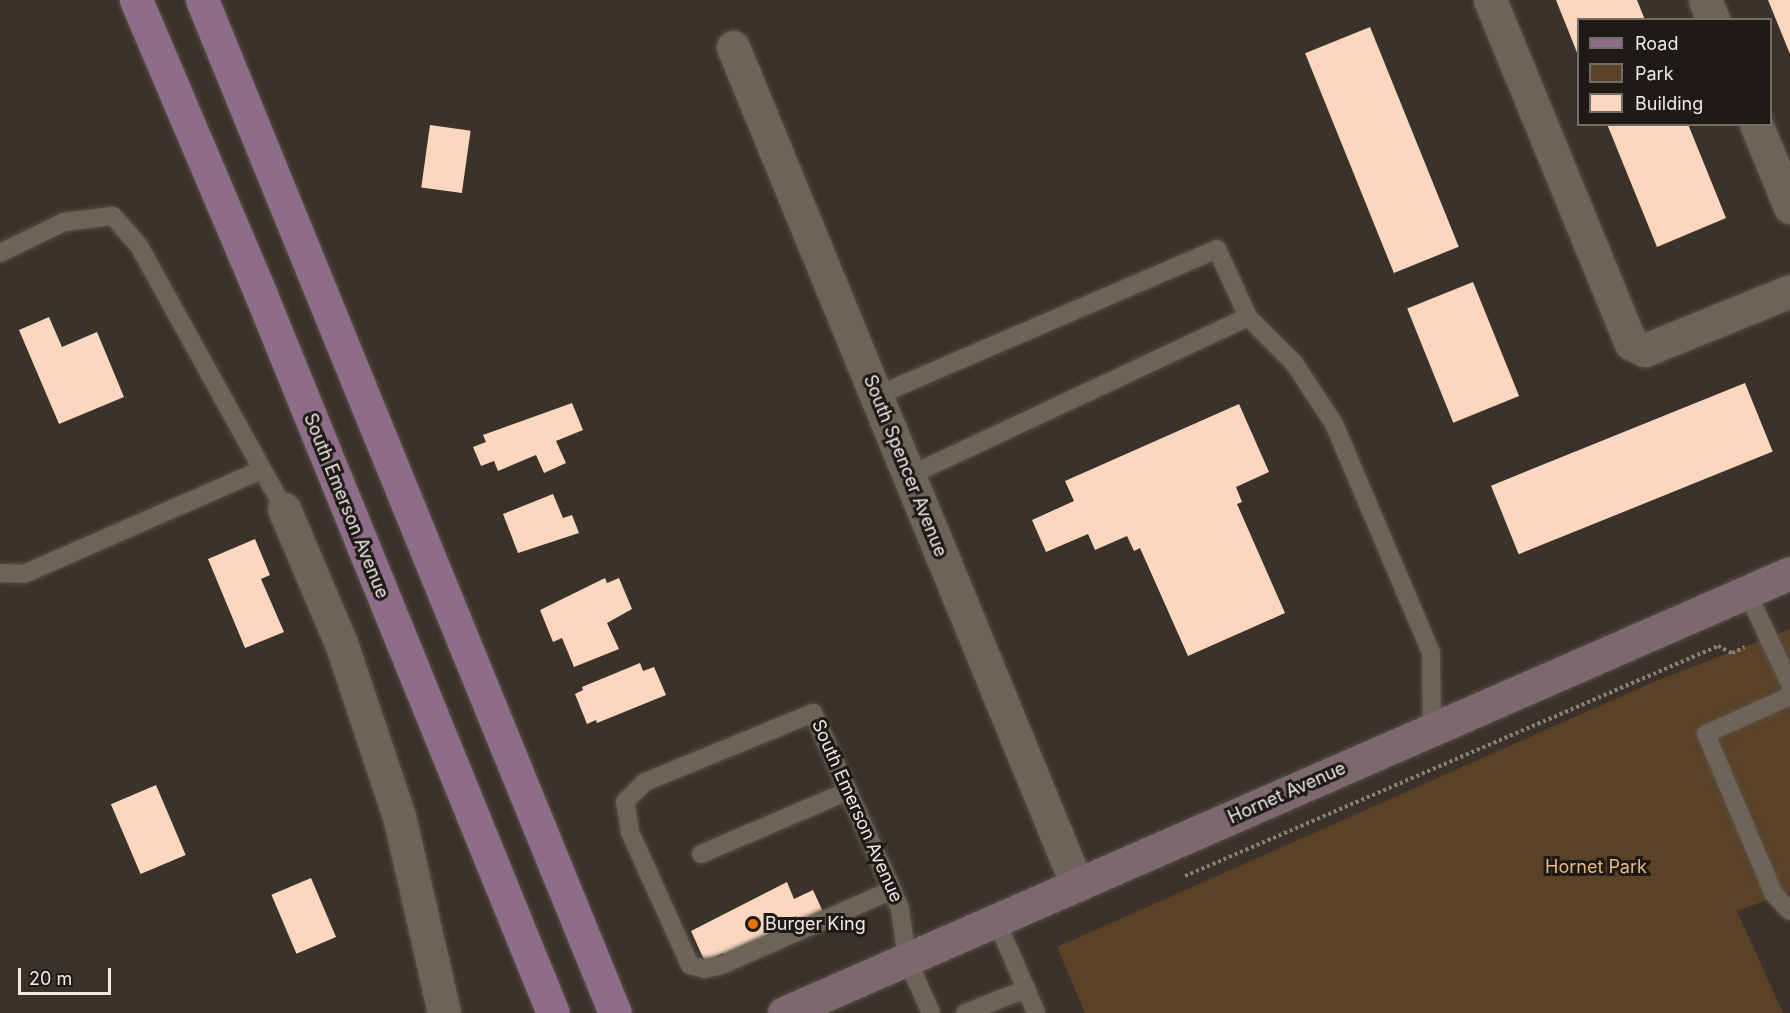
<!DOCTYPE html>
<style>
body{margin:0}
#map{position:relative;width:1790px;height:1013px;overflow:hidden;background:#3b3229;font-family:Inter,sans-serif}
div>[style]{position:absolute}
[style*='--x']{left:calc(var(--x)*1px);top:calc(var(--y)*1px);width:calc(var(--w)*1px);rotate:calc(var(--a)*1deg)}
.green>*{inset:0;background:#5b4226}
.building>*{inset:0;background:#fbd7bf;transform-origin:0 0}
.path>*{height:4px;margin-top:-2px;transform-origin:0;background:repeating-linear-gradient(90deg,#877f78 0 3px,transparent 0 6px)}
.roads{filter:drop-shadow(0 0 2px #575048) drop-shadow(0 0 2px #575048)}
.lane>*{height:18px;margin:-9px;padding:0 9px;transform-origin:9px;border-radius:9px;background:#6d6359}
.street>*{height:33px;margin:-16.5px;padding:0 16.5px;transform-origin:16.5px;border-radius:16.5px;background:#6d6359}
.secondary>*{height:33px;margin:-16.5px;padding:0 16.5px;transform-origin:16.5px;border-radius:16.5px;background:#7d6870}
.primary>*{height:33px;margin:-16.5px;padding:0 16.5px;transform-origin:16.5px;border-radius:16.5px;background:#8d6d87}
.dots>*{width:16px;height:16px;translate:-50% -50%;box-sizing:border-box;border:3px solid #1e1a16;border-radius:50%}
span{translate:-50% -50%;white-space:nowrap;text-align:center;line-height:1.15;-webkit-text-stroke:6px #1e1a16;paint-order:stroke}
.street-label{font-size:18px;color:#efeae4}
.park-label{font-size:18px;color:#ecb87f}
.poi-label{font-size:18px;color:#efeae4}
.left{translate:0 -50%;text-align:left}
.legend{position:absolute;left:1577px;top:18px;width:195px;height:108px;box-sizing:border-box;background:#1e1a16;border:2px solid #726d68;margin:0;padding:8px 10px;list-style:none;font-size:18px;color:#efeae4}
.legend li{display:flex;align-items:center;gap:12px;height:30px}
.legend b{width:30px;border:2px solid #726d68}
.scale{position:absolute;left:18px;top:968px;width:93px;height:27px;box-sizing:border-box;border:3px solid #efeae4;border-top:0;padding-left:8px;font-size:18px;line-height:21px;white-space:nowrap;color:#efeae4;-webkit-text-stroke:4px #1e1a16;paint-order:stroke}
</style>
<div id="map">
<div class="green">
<i style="clip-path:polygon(1790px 629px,1790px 892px,1737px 911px,1783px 1013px,1085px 1013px,1057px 947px,1656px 681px)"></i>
</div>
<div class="building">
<i style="clip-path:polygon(1556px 0,1637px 0,1645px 20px,1578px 20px,1578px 55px)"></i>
<i style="clip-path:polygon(1768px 0,1790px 0,1790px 54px)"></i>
<i style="left:1370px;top:27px;width:237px;height:70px;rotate:68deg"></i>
<i style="clip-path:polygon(1607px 124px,1688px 124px,1726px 218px,1657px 247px)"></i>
<i style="left:430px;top:125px;width:41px;height:63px;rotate:8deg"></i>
<i style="left:1473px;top:282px;width:123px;height:71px;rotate:68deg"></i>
<i style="clip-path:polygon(49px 317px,62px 347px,97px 332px,124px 397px,59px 424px,19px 330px)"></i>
<i style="left:1745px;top:383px;width:74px;height:274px;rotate:68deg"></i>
<i style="clip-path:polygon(572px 403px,583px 430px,556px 441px,566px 463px,544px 473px,536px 455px,498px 471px,494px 461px,481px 466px,473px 447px,486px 442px,483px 435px)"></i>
<i style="clip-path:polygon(1239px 404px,1269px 472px,1236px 487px,1242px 502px,1237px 504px,1285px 613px,1188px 656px,1140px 548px,1134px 551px,1127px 536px,1095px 550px,1088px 534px,1046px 552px,1032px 520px,1074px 501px,1065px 481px)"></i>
<i style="clip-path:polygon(553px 494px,563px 518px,572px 515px,579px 533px,518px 553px,503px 514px)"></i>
<i style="clip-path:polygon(255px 539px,270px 575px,261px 579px,284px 632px,245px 648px,208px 559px)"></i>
<i style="clip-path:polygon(605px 578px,607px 583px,619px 578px,632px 609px,607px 623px,619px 649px,574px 667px,562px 638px,553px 642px,540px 610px)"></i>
<i style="clip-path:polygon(640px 663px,643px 671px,654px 667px,666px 695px,597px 723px,596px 720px,587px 724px,575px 694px,583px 690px,582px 687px)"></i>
<i style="left:156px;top:785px;width:76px;height:49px;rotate:67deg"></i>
<i style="left:311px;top:878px;width:64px;height:43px;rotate:67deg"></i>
<i style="clip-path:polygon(787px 882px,794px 899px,813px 890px,824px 914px,725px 959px,723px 953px,705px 962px,691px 931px)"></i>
</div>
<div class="path">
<i style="--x:1185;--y:876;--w:581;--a:-23.34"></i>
<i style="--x:1718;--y:646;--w:16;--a:27"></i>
<i style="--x:1732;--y:653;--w:14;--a:-25"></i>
</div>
<div class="roads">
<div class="lane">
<i style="--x:0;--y:253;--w:71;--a:-25.8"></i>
<i style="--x:64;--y:222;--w:49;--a:-7"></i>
<i style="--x:113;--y:216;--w:40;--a:49"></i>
<i style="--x:139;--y:246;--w:300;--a:61.1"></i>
<i style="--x:1248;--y:317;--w:65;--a:45"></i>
<i style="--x:1294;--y:363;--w:73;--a:56.7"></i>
<i style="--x:1334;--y:424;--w:248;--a:67"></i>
<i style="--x:1431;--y:652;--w:78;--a:89.3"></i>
<i style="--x:876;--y:396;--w:371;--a:-23.3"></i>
<i style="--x:1217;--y:249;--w:75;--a:65.5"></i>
<i style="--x:1248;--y:317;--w:374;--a:154.9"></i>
<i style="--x:0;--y:573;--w:24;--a:2"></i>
<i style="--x:24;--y:574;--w:259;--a:-23.7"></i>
<i style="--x:1747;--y:592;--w:102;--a:64.9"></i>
<i style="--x:1790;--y:696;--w:92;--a:155.7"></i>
<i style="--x:1706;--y:734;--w:174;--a:67"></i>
<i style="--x:1774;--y:894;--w:23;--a:47"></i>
<i style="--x:701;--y:854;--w:160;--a:-23.2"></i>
<i style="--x:892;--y:890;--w:186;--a:156.2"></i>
<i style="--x:722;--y:965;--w:17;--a:167"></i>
<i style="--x:705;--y:969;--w:16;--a:-165"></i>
<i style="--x:690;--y:965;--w:146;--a:-114.3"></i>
<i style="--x:630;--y:832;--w:30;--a:-99"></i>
<i style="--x:625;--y:802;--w:28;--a:-45"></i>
<i style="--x:645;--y:782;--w:182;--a:-22.3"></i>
<i style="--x:813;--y:713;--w:194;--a:65.9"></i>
<i style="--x:892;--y:890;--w:21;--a:67"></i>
<i style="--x:900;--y:909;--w:50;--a:82"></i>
<i style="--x:907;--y:959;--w:59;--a:66"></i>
<i style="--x:1026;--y:989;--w:26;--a:67"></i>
<i style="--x:965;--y:1013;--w:66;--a:-21.5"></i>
<i style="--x:1026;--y:989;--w:75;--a:-113.5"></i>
</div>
<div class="street">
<i style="--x:1490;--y:0;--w:371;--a:67.7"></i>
<i style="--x:1631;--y:343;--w:16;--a:27"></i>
<i style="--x:1645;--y:350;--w:157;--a:-22.1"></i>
<i style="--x:1705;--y:0;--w:22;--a:68"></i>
<i style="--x:733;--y:47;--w:906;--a:67.68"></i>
<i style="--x:1756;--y:124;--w:90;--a:67.7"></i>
<i style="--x:284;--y:509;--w:146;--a:67"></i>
<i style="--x:341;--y:643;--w:182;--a:71.5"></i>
<i style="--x:399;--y:816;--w:202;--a:77.1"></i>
</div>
<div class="secondary">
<i style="--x:784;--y:1013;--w:1098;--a:-23.62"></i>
</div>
<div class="primary">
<i style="--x:136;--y:0;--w:320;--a:67"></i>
<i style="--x:261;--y:295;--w:775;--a:67.87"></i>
<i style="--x:202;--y:0;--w:1094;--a:67.82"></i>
</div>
</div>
<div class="dots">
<i style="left:753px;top:924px;background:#e8710a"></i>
</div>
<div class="street-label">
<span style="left:905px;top:466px;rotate:68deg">South Spencer Avenue</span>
<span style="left:346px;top:506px;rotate:68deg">South Emerson Avenue</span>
<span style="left:1287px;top:793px;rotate:-24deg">Hornet Avenue</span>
<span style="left:857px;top:811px;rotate:66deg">South Emerson Avenue</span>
</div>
<div class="park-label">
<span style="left:1596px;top:867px">Hornet Park</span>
</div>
<div class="poi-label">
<span class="left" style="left:765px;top:924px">Burger King</span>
</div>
<ul class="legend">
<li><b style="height:8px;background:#8d6d87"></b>Road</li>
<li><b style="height:16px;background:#5b4226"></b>Park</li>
<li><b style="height:16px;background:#fbd7bf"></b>Building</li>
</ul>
<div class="scale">20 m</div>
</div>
